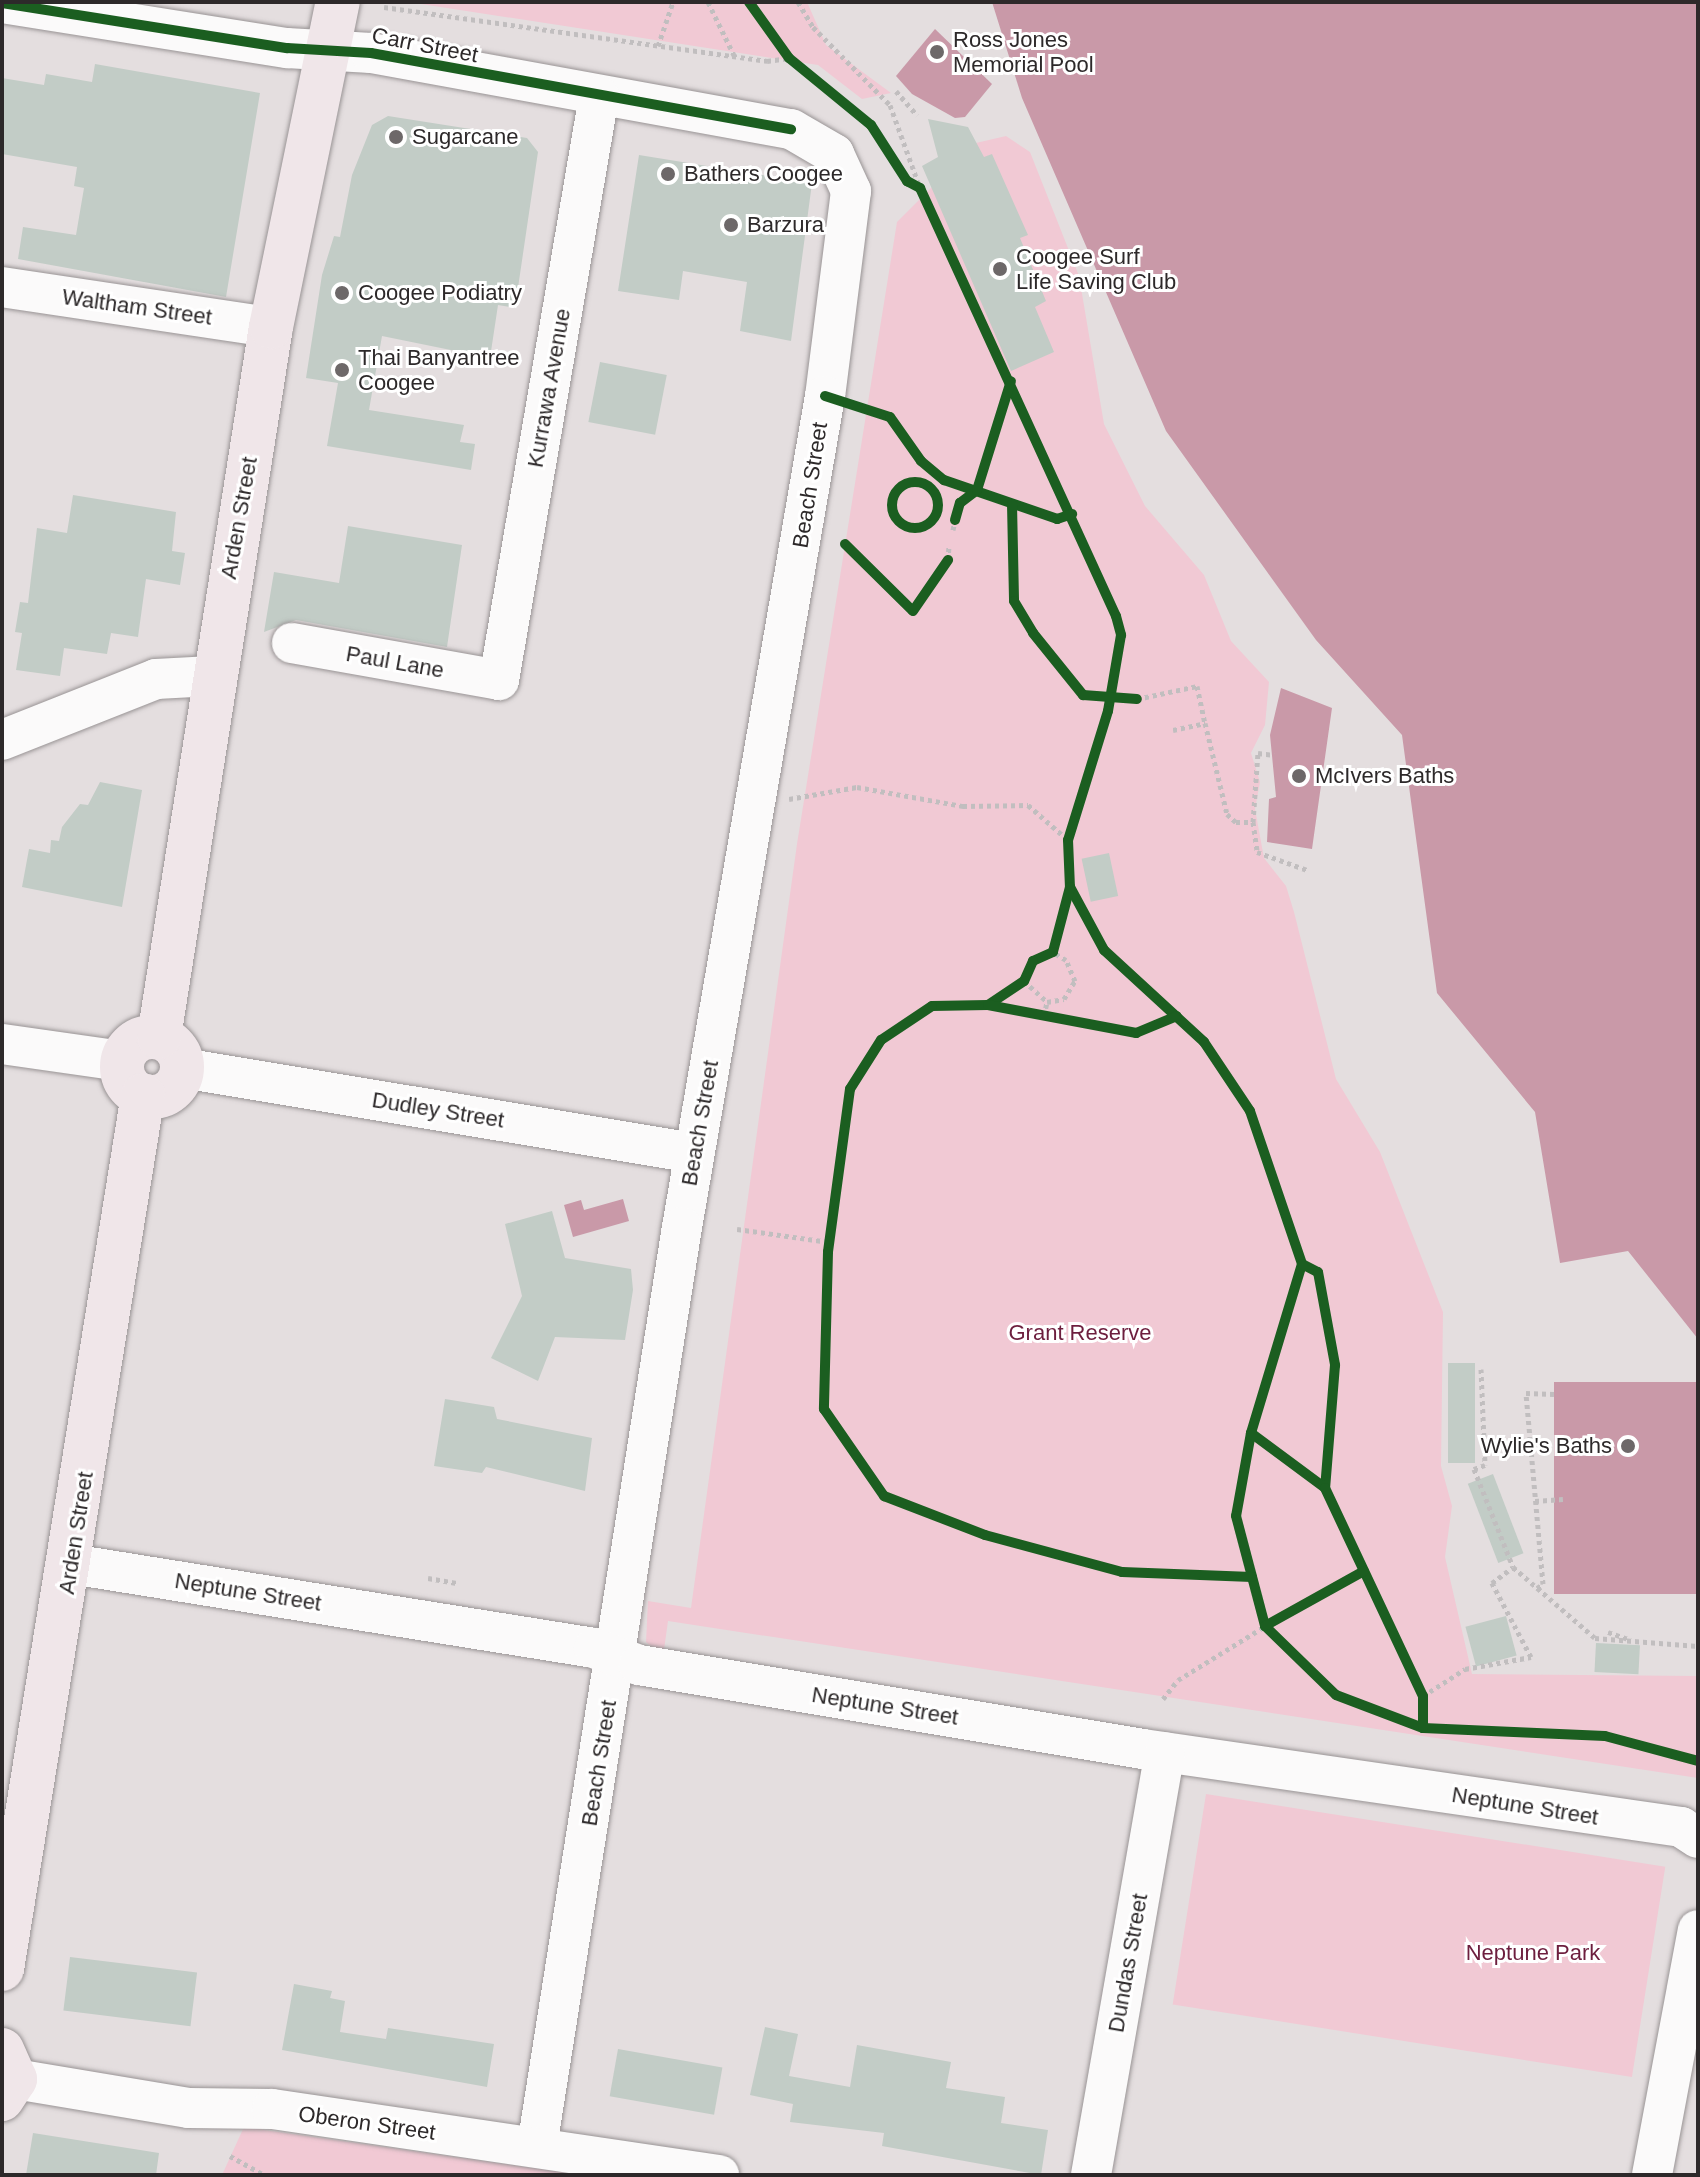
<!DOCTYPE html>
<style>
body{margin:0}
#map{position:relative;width:1700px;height:2177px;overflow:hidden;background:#e4dedf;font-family:Arial,sans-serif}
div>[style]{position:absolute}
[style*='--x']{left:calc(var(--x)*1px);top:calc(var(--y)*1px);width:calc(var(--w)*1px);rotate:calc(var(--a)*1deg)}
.green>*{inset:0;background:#f1c9d4;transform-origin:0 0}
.water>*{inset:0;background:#c999a8;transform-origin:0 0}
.building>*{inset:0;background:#c2ccc6;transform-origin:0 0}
.path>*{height:5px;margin-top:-2.5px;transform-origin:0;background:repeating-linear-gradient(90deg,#c1bebf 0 4px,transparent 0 8px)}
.roads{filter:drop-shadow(0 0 2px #999495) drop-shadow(0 0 2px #999495)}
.minor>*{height:40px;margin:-20px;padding:0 20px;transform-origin:20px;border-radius:20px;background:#fbfafa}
.major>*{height:44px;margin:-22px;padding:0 22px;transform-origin:22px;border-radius:22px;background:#f0e6e9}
.major>.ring{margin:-22px;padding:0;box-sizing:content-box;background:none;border:44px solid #f0e6e9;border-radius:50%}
.cycleway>*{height:10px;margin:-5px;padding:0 5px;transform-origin:5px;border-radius:5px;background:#1b5e20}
.cycleway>.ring{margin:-5px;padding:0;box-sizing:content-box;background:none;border:10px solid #1b5e20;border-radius:50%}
.dots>*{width:22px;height:22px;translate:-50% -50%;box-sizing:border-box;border:4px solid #fff;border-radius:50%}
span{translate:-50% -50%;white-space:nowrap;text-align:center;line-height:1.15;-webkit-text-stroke:6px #fff;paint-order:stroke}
.poi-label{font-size:22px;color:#2d292a}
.left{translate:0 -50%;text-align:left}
.right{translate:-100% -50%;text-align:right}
.street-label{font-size:22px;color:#2d292a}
.park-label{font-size:22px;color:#6d1e3e}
.frame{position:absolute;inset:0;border:4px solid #2d292a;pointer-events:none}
</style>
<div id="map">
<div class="green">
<i style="clip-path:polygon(408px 2px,807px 2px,826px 45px,891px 93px,862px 99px,818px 65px)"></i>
<i style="clip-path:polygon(1006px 136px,1030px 152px,1079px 276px,1104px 424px,1145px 506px,1204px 575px,1231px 641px,1269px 682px,1265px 725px,1251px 753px,1260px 782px,1255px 809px,1264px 858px,1286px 886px,1294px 912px,1336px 1079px,1380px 1152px,1443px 1312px,1441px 1466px,1452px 1506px,1445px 1557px,1472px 1674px,1698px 1676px,1698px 1778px,668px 1621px,663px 1657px,646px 1642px,648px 1601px,691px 1608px,797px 844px,897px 222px,976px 143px)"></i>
<i style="left:1206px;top:1794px;width:465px;height:213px;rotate:9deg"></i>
<i style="clip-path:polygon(244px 2127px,582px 2175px,222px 2175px)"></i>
</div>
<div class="water">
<i style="clip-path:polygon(992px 2px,1698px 2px,1698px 1339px,1628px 1251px,1560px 1263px,1535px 1112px,1437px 993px,1402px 735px,1316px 640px,1166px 431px,1022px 98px)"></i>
<i style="clip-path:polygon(935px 29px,992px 84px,965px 117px,955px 118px,912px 94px,896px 76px)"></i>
<i style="clip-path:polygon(1281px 688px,1332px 708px,1312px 849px,1267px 842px,1269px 799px,1276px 797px,1270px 735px)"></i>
<i style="clip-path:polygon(623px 1199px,629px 1221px,573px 1237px,564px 1205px,581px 1200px,584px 1210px)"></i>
<i style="left:1698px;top:1382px;width:212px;height:144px;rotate:90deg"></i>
</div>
<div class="building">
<i style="clip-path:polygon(95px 64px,260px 93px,226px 297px,18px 259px,23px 227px,76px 235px,84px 188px,74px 186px,77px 167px,2px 154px,2px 78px,44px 85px,46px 74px,92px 82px)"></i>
<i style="clip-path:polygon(388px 116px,527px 138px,538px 152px,515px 308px,498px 305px,490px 358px,382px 336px,369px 410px,464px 425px,460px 442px,475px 444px,471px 470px,327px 446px,338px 383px,306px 378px,322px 275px,334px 236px,340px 237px,352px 175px,372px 125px)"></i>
<i style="clip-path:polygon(928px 119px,968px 127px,984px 157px,992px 154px,1028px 235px,1020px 238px,1046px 301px,1035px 307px,1054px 352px,1011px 371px,922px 166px,938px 157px)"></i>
<i style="clip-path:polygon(639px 155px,812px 183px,791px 341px,740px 331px,747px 282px,683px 271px,679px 300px,618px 291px)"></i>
<i style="left:600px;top:362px;width:68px;height:61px;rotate:11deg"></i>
<i style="clip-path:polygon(73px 495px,176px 512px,172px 551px,185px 553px,180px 585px,146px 579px,138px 637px,111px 633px,107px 654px,64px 648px,60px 676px,16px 670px,22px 633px,15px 632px,20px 602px,28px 603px,37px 528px,67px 533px)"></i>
<i style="clip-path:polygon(348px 526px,462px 545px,447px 647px,296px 620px,264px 632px,274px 572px,339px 583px)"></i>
<i style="clip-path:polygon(100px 782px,142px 790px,122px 907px,22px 887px,29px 849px,50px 853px,51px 840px,59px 841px,62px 827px,80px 804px,88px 805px)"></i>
<i style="left:1109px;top:853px;width:44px;height:28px;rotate:78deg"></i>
<i style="clip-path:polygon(552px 1211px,565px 1258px,631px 1269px,633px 1290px,625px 1340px,555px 1337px,538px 1381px,491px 1358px,522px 1296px,505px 1224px)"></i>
<i style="left:1448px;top:1363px;width:27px;height:100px"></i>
<i style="clip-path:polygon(445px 1399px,494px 1407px,497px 1419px,592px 1438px,585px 1491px,486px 1467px,482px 1473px,434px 1466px)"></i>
<i style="left:1493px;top:1474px;width:85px;height:27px;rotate:69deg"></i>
<i style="left:1506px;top:1616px;width:41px;height:42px;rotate:75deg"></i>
<i style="left:1596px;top:1643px;width:44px;height:29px;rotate:3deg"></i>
<i style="left:70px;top:1957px;width:128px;height:54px;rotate:7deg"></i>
<i style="clip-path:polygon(294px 1984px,332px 1991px,330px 1998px,345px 2001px,340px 2032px,386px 2039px,388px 2028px,494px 2044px,487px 2087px,282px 2050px)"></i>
<i style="clip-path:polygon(765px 2027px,798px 2034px,789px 2076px,850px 2087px,857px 2045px,951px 2062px,946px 2088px,1005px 2097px,1001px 2123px,1048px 2130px,1041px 2175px,882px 2146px,884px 2133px,790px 2122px,793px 2104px,750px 2095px)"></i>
<i style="left:618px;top:2049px;width:106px;height:48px;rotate:10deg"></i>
<i style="clip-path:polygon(33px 2133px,159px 2153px,156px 2175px,26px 2175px)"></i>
</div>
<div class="path">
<i style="--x:708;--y:2;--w:61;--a:63.9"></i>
<i style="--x:798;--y:2;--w:29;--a:59"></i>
<i style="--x:813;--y:27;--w:110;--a:45.4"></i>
<i style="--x:890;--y:105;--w:88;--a:70.1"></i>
<i style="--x:384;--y:7;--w:387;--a:8"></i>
<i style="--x:767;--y:61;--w:22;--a:-8"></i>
<i style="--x:658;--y:46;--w:46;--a:-71.2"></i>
<i style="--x:896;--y:91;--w:32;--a:49"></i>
<i style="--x:953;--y:530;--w:10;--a:-79"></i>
<i style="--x:948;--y:560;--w:13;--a:-86"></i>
<i style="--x:1137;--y:699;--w:61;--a:-12.2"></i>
<i style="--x:1197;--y:686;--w:38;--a:78"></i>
<i style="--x:1173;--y:730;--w:33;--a:-12"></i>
<i style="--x:1205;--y:723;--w:94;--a:76.4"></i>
<i style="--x:1227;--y:814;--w:12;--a:42"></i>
<i style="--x:1236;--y:822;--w:17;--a:0"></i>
<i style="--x:1253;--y:822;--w:69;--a:-85.9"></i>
<i style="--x:1258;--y:753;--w:16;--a:7"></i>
<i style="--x:789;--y:799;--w:69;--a:-10"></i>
<i style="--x:857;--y:787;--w:108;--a:10.2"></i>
<i style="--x:963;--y:806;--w:65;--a:-0.9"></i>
<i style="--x:1028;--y:805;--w:53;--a:41.2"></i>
<i style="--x:1253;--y:822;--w:30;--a:82"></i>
<i style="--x:1257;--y:852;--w:53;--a:19.8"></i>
<i style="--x:1024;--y:981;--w:31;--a:42"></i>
<i style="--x:1047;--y:1002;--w:17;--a:-10"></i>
<i style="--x:1064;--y:999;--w:21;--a:-59"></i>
<i style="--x:1075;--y:981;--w:23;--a:-113"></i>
<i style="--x:1066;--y:960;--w:15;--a:-148"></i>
<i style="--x:1044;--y:1016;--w:14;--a:-78"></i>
<i style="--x:737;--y:1229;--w:93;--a:8"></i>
<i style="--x:1481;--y:1369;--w:96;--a:87.6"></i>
<i style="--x:1485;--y:1465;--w:12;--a:160"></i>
<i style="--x:1474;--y:1469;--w:105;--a:68.3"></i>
<i style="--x:1513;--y:1567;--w:108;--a:40.9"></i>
<i style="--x:1595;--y:1638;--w:103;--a:4.4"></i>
<i style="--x:1535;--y:1501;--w:28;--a:-4"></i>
<i style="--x:428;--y:1578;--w:29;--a:10"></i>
<i style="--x:1537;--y:1588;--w:7;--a:-34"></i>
<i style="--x:1543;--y:1584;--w:192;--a:-95.1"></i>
<i style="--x:1526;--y:1393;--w:28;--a:2"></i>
<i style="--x:1608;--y:1632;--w:24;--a:19"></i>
<i style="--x:1423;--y:1696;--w:50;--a:-32.7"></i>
<i style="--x:1465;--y:1669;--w:67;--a:-10.3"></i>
<i style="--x:1531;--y:1657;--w:84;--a:-117.8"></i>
<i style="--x:1492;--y:1583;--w:26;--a:-37"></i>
<i style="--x:1163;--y:1699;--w:24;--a:-52"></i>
<i style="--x:1178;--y:1680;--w:102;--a:-31.8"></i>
<i style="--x:230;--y:2156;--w:39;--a:29"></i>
</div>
<div class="roads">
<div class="minor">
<i style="--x:2;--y:3;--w:289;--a:9"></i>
<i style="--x:287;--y:48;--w:84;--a:3.4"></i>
<i style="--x:371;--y:53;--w:427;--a:10.3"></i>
<i style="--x:791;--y:129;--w:50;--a:30.2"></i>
<i style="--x:834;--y:154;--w:41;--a:65.3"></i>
<i style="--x:851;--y:191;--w:207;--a:97.2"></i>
<i style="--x:825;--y:396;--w:843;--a:99.76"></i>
<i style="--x:682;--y:1227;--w:931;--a:98.96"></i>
<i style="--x:2;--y:287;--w:272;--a:8.5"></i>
<i style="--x:292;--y:643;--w:210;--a:10.1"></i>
<i style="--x:499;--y:680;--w:592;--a:-80.28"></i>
<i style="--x:2;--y:740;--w:166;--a:-21.6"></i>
<i style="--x:156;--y:679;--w:56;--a:-3.1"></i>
<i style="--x:2;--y:1044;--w:121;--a:8.1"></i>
<i style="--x:182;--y:1068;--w:519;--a:9.43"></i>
<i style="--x:71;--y:1564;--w:530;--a:9.12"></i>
<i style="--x:594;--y:1648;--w:48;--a:20.7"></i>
<i style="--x:639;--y:1665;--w:511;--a:9.46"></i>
<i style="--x:1143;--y:1749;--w:544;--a:8.25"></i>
<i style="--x:1681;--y:1827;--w:20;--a:33"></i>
<i style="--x:15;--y:2079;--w:176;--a:9.5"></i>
<i style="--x:189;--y:2108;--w:83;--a:0.7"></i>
<i style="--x:272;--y:2109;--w:452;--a:8.4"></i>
<i style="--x:1091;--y:2175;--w:429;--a:-80.1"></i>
<i style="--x:1652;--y:2175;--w:249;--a:-79.4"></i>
</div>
<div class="major">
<i class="ring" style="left:122px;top:1037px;width:16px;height:16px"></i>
<i style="--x:159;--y:1037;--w:719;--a:-81.04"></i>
<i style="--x:271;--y:327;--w:332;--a:-78.4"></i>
<i style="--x:2;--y:1969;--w:885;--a:-80.84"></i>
<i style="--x:2;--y:2050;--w:32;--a:66"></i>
<i style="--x:15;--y:2079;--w:24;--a:123"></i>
</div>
</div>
<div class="cycleway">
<i style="--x:749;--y:2;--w:69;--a:54.5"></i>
<i style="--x:789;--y:58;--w:106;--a:39.3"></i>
<i style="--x:871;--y:125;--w:67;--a:57.3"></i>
<i style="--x:907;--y:181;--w:15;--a:28"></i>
<i style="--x:920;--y:188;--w:471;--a:65.4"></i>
<i style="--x:1116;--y:616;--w:20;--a:75"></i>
<i style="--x:1121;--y:635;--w:77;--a:99.7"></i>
<i style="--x:1108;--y:711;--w:135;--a:107.2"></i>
<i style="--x:1068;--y:840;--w:47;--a:87.6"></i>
<i style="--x:1070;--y:887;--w:72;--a:61.6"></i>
<i style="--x:1104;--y:950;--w:136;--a:42.6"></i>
<i style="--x:1204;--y:1042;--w:83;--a:56.3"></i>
<i style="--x:1250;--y:1111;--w:162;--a:71.2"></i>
<i style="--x:1302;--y:1264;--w:177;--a:106.8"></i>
<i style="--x:1251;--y:1433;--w:84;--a:100.2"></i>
<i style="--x:1236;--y:1516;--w:114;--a:75.2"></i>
<i style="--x:1265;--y:1626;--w:99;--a:44.2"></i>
<i style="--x:1336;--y:1695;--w:93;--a:20.8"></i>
<i style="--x:1423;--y:1728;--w:182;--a:2.5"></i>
<i style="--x:1605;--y:1736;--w:96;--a:15"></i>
<i style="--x:2;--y:3;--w:289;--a:9"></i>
<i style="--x:287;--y:48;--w:84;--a:3.4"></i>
<i style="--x:371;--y:53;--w:427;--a:10.3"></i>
<i style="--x:825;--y:396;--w:68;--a:17.9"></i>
<i style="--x:890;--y:417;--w:54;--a:54.8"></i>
<i style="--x:921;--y:461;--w:30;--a:40"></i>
<i style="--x:944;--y:480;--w:120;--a:19"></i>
<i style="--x:1057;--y:519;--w:16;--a:-18"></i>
<i class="ring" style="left:892px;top:482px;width:36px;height:36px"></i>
<i style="--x:1012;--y:504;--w:97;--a:88.8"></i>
<i style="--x:1014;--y:601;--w:37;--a:59"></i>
<i style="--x:1033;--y:633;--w:80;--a:51.1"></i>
<i style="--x:1083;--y:695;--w:54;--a:4.2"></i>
<i style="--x:955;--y:520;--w:18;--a:-74"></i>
<i style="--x:960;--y:503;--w:21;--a:-37"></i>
<i style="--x:977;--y:490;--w:114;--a:-72.7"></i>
<i style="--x:845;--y:544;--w:95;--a:44.6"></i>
<i style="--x:913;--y:611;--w:62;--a:-55.5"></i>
<i style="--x:1070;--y:887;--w:67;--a:104.7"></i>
<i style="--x:1053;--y:952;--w:22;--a:156"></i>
<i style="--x:1033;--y:961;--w:22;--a:114"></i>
<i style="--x:1024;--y:981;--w:43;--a:146.3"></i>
<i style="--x:988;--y:1005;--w:56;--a:179"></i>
<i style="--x:932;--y:1006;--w:61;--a:146.3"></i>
<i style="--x:881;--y:1040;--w:58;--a:122.3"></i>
<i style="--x:850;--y:1089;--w:164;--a:97.7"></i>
<i style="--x:828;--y:1252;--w:157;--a:91.5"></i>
<i style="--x:824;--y:1409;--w:106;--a:55.4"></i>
<i style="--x:884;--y:1496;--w:108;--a:21.1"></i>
<i style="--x:985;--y:1535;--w:142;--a:15.1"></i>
<i style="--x:1122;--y:1572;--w:130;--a:2.2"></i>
<i style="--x:988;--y:1005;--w:151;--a:10.7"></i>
<i style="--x:1136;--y:1033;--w:44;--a:-22.5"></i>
<i style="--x:1302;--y:1264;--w:18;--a:27"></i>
<i style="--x:1318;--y:1272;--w:95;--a:79.6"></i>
<i style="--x:1335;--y:1365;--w:123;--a:94.6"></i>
<i style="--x:1251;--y:1433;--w:92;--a:36.6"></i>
<i style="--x:1325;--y:1488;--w:230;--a:64.8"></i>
<i style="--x:1423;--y:1696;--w:32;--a:90"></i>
<i style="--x:1265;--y:1626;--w:113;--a:-29.1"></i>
</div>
<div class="dots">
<i style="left:937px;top:52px;background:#6d6869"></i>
<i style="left:396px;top:137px;background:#6d6869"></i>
<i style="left:668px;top:174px;background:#6d6869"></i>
<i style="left:731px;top:225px;background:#6d6869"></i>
<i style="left:1000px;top:269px;background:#6d6869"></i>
<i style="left:342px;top:293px;background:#6d6869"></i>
<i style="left:342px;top:370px;background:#6d6869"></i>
<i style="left:1299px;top:776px;background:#6d6869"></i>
<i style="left:1628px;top:1446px;background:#6d6869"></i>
</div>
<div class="poi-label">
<span class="left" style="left:953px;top:52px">Ross Jones<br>Memorial Pool</span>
<span class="left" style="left:412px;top:137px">Sugarcane</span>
<span class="left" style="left:684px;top:174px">Bathers Coogee</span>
<span class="left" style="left:747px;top:225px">Barzura</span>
<span class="left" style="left:1016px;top:269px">Coogee Surf<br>Life Saving Club</span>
<span class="left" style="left:358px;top:293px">Coogee Podiatry</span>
<span class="left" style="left:358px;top:370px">Thai Banyantree<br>Coogee</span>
<span class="left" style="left:1315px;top:776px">McIvers Baths</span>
<span class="right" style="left:1612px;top:1446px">Wylie's Baths</span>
</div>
<div class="street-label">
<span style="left:425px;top:45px;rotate:11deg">Carr Street</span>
<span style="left:137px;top:307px;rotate:8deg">Waltham Street</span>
<span style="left:549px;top:388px;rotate:-80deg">Kurrawa Avenue</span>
<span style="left:810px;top:485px;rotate:-81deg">Beach Street</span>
<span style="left:239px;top:518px;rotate:-80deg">Arden Street</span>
<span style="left:395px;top:662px;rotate:10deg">Paul Lane</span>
<span style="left:438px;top:1110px;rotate:9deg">Dudley Street</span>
<span style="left:700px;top:1123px;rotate:-80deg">Beach Street</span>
<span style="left:76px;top:1533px;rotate:-81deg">Arden Street</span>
<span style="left:248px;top:1592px;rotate:9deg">Neptune Street</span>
<span style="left:885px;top:1706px;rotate:9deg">Neptune Street</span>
<span style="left:599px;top:1763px;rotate:-81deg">Beach Street</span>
<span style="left:1525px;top:1806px;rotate:9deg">Neptune Street</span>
<span style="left:1128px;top:1963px;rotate:-80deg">Dundas Street</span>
<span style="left:367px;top:2123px;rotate:8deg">Oberon Street</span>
</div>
<div class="park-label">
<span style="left:1080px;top:1333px">Grant Reserve</span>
<span style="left:1533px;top:1953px">Neptune Park</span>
</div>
<div class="frame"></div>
</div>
